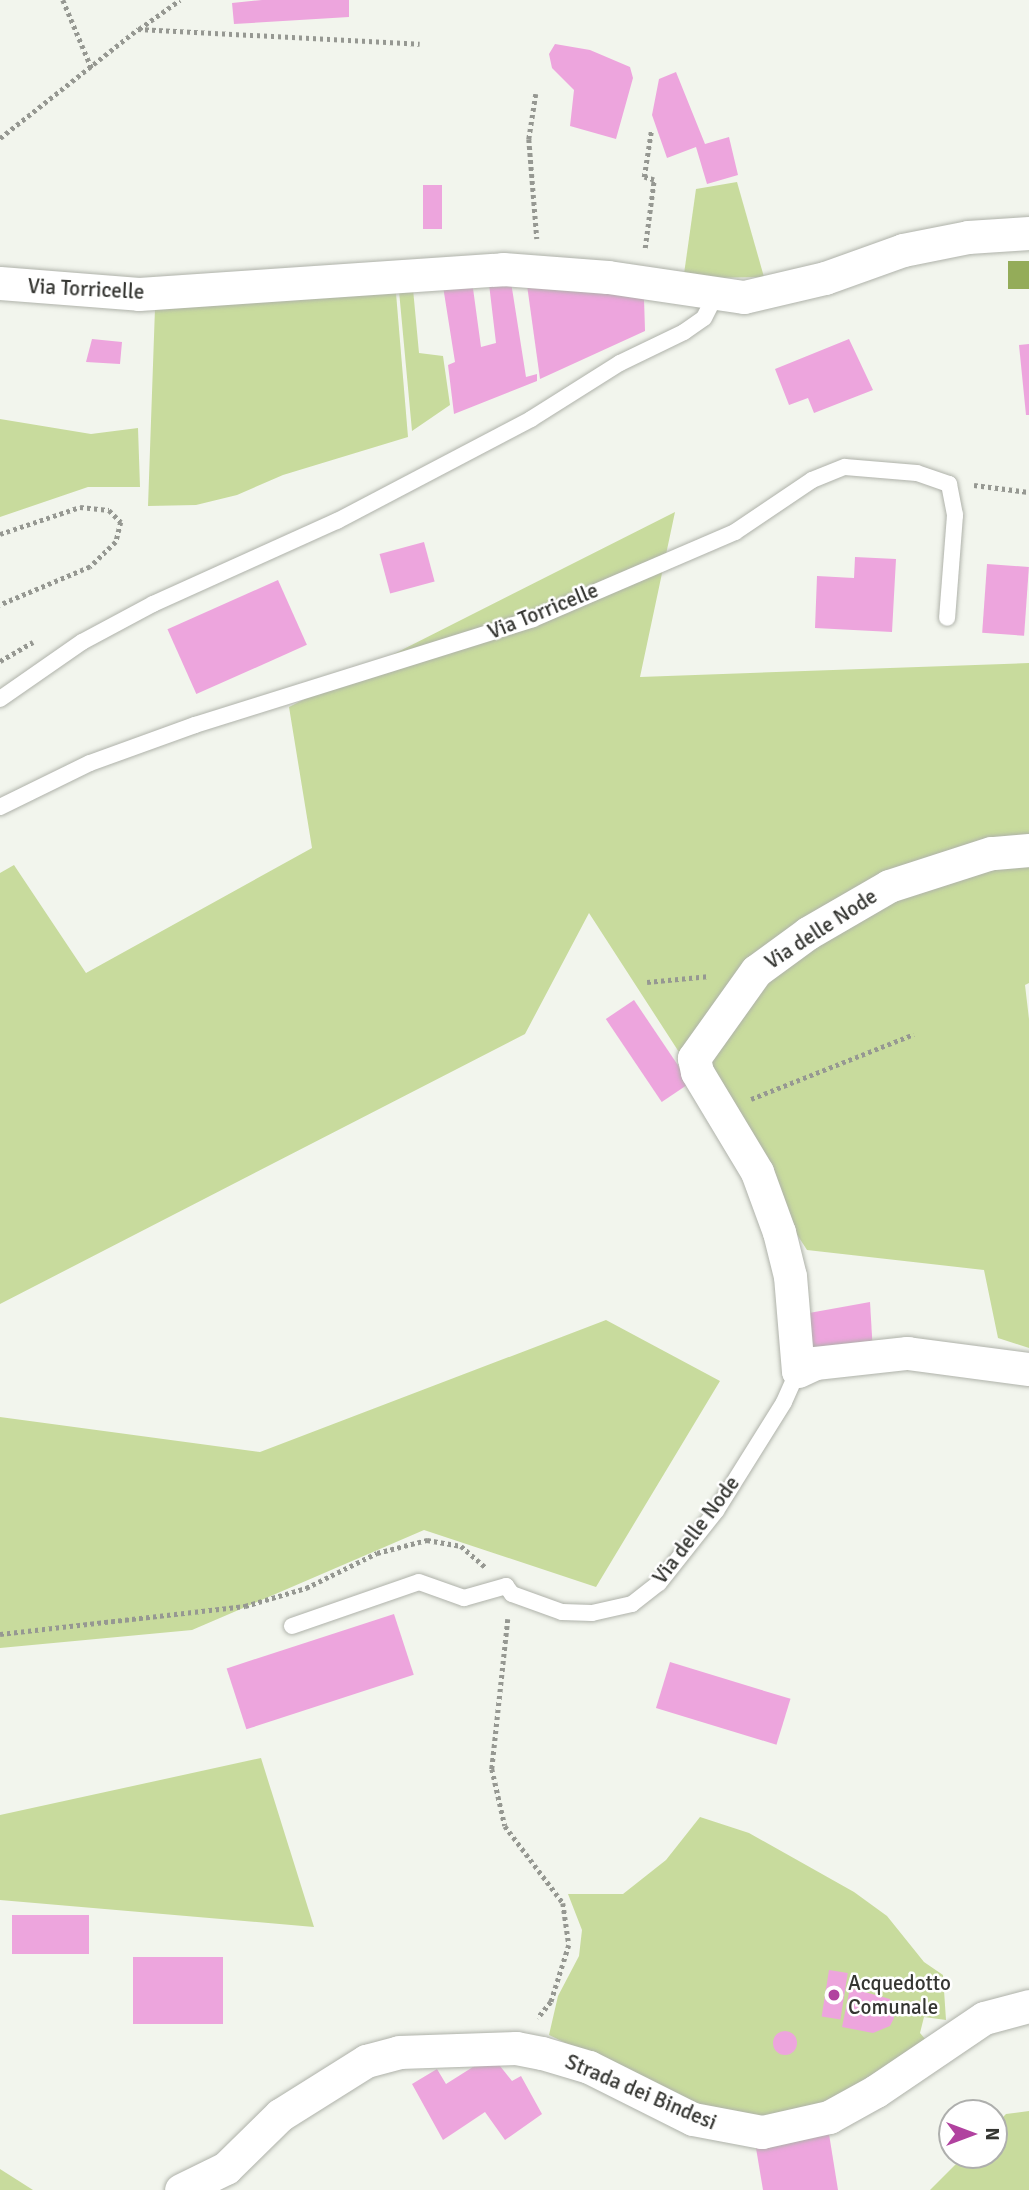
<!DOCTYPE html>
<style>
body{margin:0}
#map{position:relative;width:1029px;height:2190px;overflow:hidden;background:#f2f5ed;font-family:Signika,sans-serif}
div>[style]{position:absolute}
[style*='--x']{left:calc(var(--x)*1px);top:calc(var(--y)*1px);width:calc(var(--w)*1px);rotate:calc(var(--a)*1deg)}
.green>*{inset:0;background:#c8db9d}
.water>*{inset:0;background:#94ac59;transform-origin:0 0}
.building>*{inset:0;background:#eda5dd;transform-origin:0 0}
.round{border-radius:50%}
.path>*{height:4.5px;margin-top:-2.25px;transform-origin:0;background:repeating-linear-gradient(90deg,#969892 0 3.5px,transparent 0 7px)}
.roads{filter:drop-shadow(0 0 2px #afb2aa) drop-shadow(0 0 2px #afb2aa)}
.service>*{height:16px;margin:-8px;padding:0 8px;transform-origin:8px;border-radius:8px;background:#fff}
.minor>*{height:33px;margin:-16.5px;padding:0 16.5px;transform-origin:16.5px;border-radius:16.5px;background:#fff}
.dots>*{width:19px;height:19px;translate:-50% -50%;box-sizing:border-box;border:4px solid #fff;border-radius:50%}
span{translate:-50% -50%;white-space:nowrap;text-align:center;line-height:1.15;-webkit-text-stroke:5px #fff;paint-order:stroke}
.street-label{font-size:21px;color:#353632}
.poi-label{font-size:21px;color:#353632}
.left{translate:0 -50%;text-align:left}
.north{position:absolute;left:938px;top:2099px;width:70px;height:70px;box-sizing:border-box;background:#fff;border:2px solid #aeafad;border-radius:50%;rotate:90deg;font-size:19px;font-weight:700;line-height:28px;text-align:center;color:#353632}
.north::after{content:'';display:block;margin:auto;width:24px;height:32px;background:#b1429f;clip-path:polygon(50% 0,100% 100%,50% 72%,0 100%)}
</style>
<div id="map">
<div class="green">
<i style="clip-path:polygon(737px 182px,764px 277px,705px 278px,684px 274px,696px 189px)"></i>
<i style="clip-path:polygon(413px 289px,419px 353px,443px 356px,450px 405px,412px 431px,399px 291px)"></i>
<i style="clip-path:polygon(396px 293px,408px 437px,283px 475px,237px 495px,196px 505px,148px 506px,155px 308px)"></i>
<i style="clip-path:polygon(0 419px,91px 434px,138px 428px,140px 487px,88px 487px,0 517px)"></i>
<i style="clip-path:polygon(675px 512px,640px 677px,1029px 663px,1029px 983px,1025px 985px,1029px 1019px,1029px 1348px,998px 1338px,984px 1270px,807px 1250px,589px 913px,525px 1034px,0 1304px,0 873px,14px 865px,86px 973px,312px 848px,289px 707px)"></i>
<i style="clip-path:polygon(606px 1320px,720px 1381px,596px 1587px,424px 1530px,192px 1630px,0 1648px,0 1417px,260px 1452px)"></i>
<i style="clip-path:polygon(261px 1758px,314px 1927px,0 1900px,0 1815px)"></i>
<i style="clip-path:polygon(700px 1817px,749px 1833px,854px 1892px,887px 1916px,924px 1962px,943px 1975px,946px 2020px,924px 2017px,920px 2033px,926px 2040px,815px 2111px,772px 2118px,699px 2107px,549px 2035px,558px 1996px,579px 1956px,582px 1930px,568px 1894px,623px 1894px,666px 1860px)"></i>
<i style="clip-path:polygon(1029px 2111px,1029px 2190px,930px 2190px,965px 2155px,994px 2155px,994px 2126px,1006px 2114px)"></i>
<i style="clip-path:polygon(0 2169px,33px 2190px,0 2190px)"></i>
</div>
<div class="water">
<i style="left:1029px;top:261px;width:28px;height:21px;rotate:90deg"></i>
</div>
<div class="building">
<i style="clip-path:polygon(262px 0,349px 0,349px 17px,234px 24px,232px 3px)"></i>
<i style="clip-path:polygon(555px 44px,590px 50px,630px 67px,633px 78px,616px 139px,570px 126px,574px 90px,552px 68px,549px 54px)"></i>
<i style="clip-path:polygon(676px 72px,705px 144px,729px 137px,738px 175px,707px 184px,696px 147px,667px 158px,652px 115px,659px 79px)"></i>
<i style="left:423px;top:185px;width:19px;height:44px"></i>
<i style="clip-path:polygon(442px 280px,472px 281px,481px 347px,496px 343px,489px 284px,511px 282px,526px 377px,537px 374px,537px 381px,454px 414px,448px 365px,455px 362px)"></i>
<i style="clip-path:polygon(527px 285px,594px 290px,644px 299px,645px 331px,540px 379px)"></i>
<i style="clip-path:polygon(92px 339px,122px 342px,120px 364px,86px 362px)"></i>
<i style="clip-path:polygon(849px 339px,873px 390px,814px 413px,808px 398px,789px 405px,775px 369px)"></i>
<i style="clip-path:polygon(1029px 344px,1029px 415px,1026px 415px,1019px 345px)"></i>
<i style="left:424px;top:542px;width:41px;height:46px;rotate:75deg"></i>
<i style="clip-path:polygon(855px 557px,896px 559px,892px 632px,815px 628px,817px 576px,854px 578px)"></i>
<i style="left:987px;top:564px;width:42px;height:69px;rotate:4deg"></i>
<i style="left:278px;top:580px;width:71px;height:121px;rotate:66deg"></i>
<i style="left:634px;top:1000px;width:100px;height:34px;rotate:56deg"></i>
<i style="clip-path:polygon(870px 1302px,873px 1353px,805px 1358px,798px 1315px)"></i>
<i style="left:394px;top:1614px;width:64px;height:176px;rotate:72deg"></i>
<i style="left:670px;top:1662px;width:126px;height:48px;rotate:17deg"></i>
<i style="left:12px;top:1915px;width:77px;height:39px"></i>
<i style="left:133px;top:1957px;width:90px;height:67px"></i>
<i style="left:829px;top:1970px;width:19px;height:47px;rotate:9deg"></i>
<i style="clip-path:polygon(850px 1988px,890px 1999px,894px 2018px,890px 2026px,873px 2033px,842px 2027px)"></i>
<i class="round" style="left:773px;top:2031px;width:24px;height:24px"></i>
<i style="clip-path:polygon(484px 2060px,496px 2061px,512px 2081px,521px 2076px,542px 2114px,505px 2140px,485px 2112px,443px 2140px,412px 2084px,437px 2069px,446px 2084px)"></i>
<i style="clip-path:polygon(829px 2134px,838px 2190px,763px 2190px,756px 2148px)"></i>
</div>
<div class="path">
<i style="--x:63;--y:0;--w:75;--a:67.2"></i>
<i style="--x:139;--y:29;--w:50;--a:-35.3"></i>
<i style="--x:536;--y:94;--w:46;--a:98.8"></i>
<i style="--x:529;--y:139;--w:100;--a:85.4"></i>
<i style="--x:0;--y:138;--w:176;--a:-38.3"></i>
<i style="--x:138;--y:29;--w:282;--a:3"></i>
<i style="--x:645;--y:248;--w:69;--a:-82.5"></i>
<i style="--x:654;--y:180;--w:10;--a:-163"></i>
<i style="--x:644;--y:177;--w:46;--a:-81.2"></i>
<i style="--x:974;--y:485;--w:55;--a:7.3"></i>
<i style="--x:0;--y:534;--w:84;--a:-18.6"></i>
<i style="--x:80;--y:507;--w:29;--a:6"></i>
<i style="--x:109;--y:510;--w:17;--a:45"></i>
<i style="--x:121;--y:522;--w:21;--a:104"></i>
<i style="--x:116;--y:542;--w:36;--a:136"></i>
<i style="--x:90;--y:567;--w:98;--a:157.1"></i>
<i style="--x:0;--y:661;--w:38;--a:-30"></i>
<i style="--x:647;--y:982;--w:63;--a:-5.4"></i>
<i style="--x:751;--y:1099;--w:175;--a:-21.7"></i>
<i style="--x:508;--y:1619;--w:151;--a:96.1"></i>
<i style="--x:492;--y:1769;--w:58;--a:77.2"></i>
<i style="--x:505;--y:1826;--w:96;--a:53"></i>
<i style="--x:563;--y:1903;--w:42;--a:81.9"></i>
<i style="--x:569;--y:1945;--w:60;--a:107.5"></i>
<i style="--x:551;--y:2002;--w:21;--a:129"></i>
<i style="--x:0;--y:1634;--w:247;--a:-6.5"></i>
<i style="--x:245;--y:1606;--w:64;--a:-16.4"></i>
<i style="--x:306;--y:1588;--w:79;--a:-26.2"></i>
<i style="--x:377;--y:1553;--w:52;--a:-14.6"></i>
<i style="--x:427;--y:1540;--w:35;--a:10"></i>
<i style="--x:461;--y:1546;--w:32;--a:41"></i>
</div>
<div class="roads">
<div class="service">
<i style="--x:0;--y:699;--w:100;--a:-34.8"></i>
<i style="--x:82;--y:642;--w:81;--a:-28.2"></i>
<i style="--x:153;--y:604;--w:202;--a:-24.3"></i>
<i style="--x:337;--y:521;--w:219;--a:-27.7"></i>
<i style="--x:531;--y:419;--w:105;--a:-32.2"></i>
<i style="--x:620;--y:363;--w:71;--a:-25.8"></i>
<i style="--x:684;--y:332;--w:24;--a:-35"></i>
<i style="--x:704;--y:318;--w:25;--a:-63"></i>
<i style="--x:0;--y:807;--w:100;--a:-26.1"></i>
<i style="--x:90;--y:763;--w:112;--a:-19.9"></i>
<i style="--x:195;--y:725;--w:354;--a:-17.4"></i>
<i style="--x:533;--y:619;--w:220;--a:-23.3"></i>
<i style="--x:735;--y:532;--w:93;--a:-34"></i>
<i style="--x:812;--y:480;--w:35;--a:-22"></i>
<i style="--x:845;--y:467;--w:72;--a:4.8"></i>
<i style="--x:917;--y:473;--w:34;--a:19"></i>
<i style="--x:949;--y:484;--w:32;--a:79"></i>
<i style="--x:955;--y:515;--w:103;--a:94.4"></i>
<i style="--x:292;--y:1626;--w:134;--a:-19.1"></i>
<i style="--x:419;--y:1582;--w:48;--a:19.6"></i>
<i style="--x:464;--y:1598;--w:44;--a:-15.9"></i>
<i style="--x:506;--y:1586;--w:10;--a:53"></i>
<i style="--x:512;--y:1594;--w:53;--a:19.8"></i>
<i style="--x:562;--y:1612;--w:30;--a:2"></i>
<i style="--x:592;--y:1613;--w:41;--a:-12.7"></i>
<i style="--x:632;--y:1604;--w:34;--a:-38"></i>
<i style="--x:659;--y:1583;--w:92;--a:-51.6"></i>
<i style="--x:716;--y:1511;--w:128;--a:-58"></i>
<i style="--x:784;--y:1402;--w:34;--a:-66"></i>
</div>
<div class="minor">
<i style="--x:0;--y:283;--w:139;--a:4.5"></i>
<i style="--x:139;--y:294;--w:365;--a:-3.9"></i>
<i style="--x:503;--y:269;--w:105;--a:4.4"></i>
<i style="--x:608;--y:277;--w:137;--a:8.4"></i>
<i style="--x:744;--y:297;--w:83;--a:-13.2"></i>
<i style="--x:825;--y:278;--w:83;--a:-19.7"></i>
<i style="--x:903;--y:250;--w:66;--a:-11.3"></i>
<i style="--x:968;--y:237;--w:61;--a:-3.8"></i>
<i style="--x:1029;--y:850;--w:38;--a:175"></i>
<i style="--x:991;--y:853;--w:107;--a:162.1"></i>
<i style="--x:889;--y:886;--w:94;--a:149.9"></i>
<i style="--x:808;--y:933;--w:64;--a:143.8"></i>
<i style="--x:756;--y:971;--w:107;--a:125.5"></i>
<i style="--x:694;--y:1058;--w:14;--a:78"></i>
<i style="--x:697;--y:1072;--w:117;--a:59"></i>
<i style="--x:757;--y:1172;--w:64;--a:69.9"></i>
<i style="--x:779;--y:1232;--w:45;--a:76"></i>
<i style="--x:790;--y:1276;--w:95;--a:85.2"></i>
<i style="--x:798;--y:1371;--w:19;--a:-25"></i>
<i style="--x:815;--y:1363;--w:93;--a:-6.2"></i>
<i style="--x:907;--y:1353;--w:123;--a:7.5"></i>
<i style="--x:181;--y:2190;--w:50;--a:-26.1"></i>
<i style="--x:226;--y:2168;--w:76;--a:-44.5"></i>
<i style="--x:280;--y:2115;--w:102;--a:-32.1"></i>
<i style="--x:366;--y:2061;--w:34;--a:-15"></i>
<i style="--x:399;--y:2052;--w:117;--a:-2"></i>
<i style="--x:516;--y:2048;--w:26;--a:11"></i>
<i style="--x:542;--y:2053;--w:49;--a:16.6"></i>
<i style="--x:589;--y:2067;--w:116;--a:26.6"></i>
<i style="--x:693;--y:2119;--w:70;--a:10.7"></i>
<i style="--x:762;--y:2132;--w:69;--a:-12.6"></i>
<i style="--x:829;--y:2117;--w:54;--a:-29"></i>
<i style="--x:876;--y:2091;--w:130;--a:-34.1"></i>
<i style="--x:984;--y:2018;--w:47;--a:-14.9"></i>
</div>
</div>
<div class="dots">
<i style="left:834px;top:1995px;background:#b1429f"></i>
</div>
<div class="street-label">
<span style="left:86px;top:289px;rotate:3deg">Via Torricelle</span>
<span style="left:543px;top:611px;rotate:-22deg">Via Torricelle</span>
<span style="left:821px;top:929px;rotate:-33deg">Via delle Node</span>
<span style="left:696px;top:1530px;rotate:-53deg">Via delle Node</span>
<span style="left:641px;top:2092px;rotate:23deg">Strada dei Bindesi</span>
</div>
<div class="poi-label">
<span class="left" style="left:848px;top:1995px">Acquedotto<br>Comunale</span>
</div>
<div class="north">N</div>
</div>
